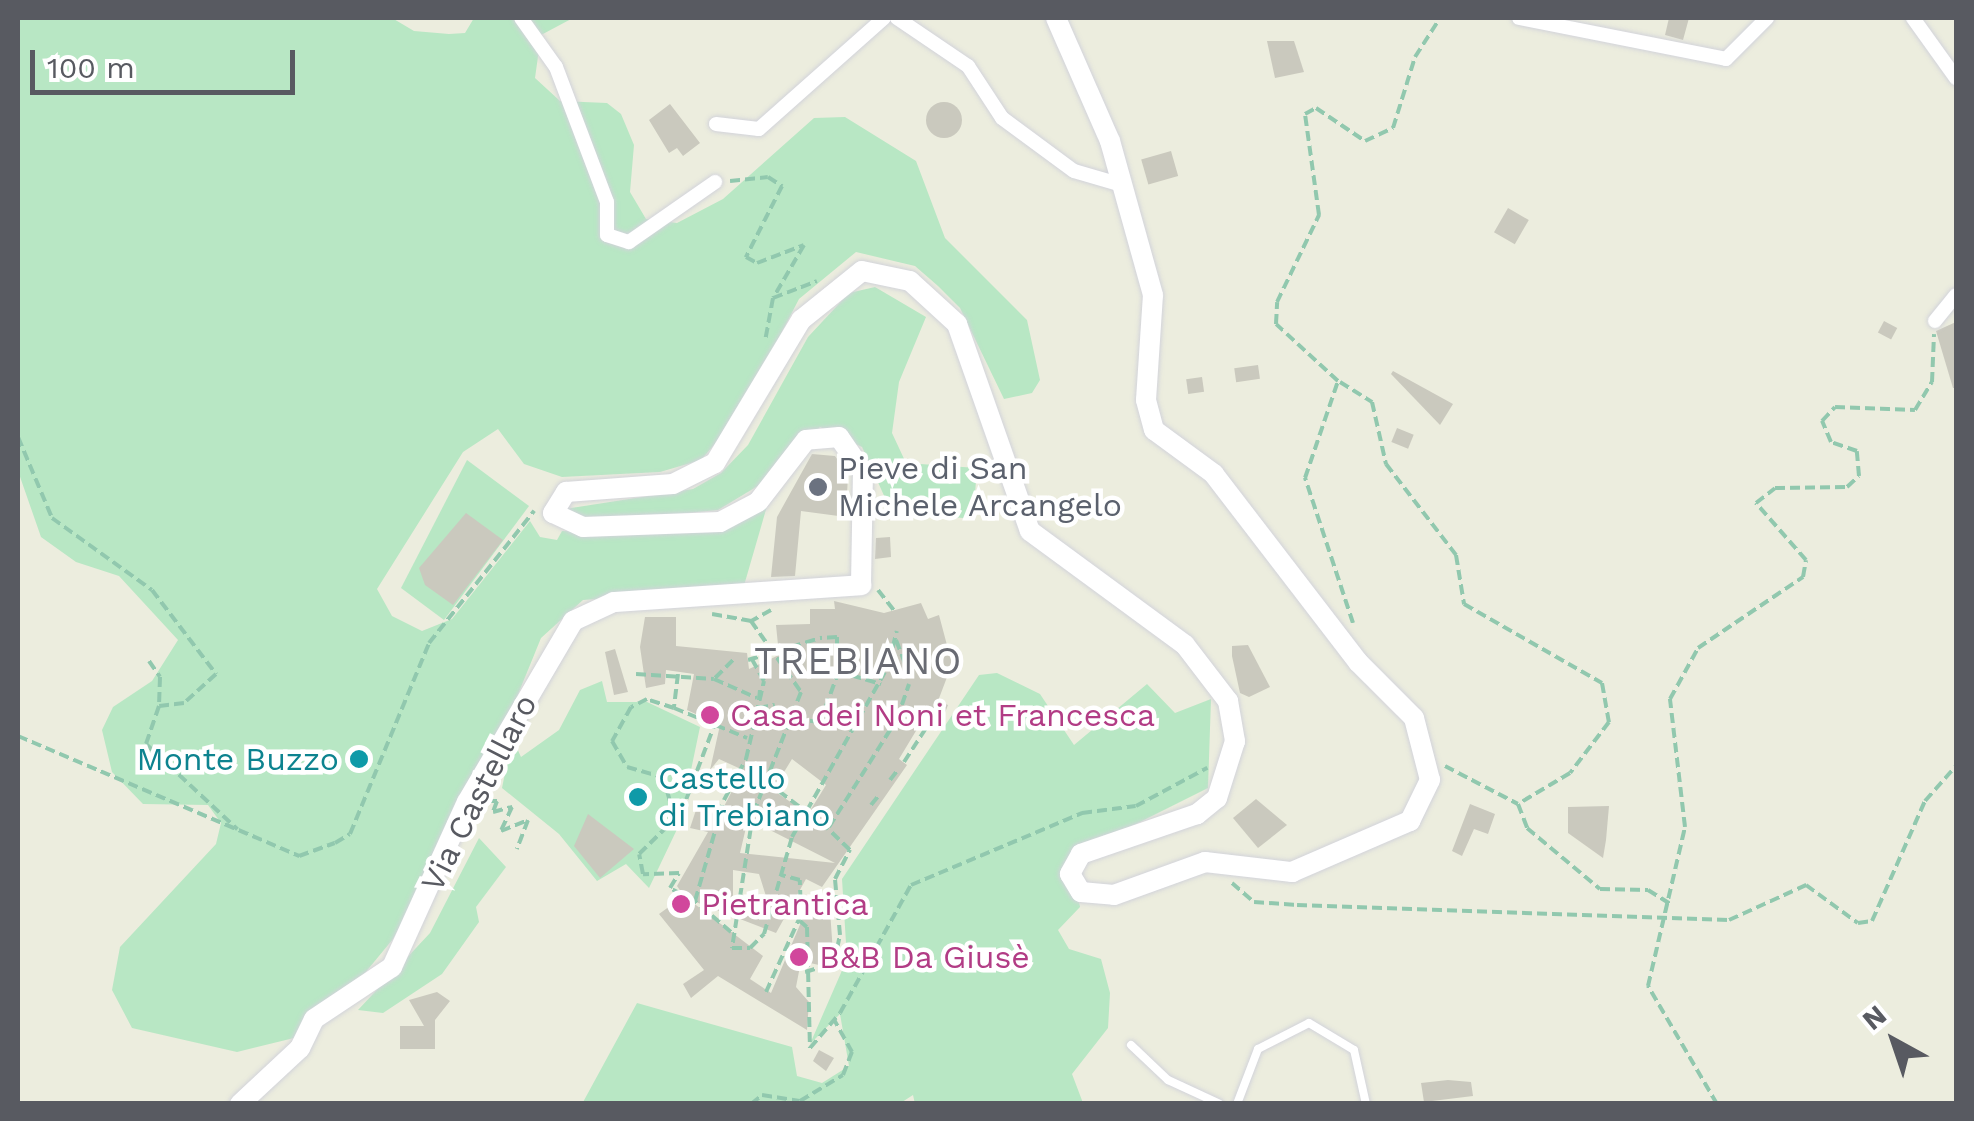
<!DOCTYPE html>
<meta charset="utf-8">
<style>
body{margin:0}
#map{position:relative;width:1974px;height:1121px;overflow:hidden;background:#ecedde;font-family:"Work Sans",sans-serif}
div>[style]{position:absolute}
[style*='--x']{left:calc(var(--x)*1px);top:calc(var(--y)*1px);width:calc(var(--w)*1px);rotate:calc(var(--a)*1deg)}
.green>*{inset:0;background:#b8e7c4}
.building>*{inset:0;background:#cac9be;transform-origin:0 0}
.round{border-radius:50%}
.path>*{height:4px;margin-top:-2px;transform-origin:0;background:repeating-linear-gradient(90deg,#91c8ae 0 10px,transparent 0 15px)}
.roads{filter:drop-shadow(0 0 2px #d2d3da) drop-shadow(0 0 2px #d2d3da)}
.lane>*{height:8px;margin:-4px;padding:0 4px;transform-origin:4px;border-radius:4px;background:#fff}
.street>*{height:14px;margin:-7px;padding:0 7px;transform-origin:7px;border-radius:7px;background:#fff}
.secondary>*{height:20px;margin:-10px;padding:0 10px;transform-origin:10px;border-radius:10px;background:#fff}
.dots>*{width:28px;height:28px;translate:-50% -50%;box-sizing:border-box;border:5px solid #fff;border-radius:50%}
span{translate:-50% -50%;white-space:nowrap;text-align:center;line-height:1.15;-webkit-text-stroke:9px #fff;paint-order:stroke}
.worship-label{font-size:32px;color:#5b616d}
.left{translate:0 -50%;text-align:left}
.hotel-label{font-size:32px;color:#b23c85}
.culture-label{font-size:32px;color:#0d838f}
.right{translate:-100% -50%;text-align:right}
.street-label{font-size:32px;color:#585a61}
.quarter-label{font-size:38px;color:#696b73;letter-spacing:2.5px}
.frame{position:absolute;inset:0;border:20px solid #585a61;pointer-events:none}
.north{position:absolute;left:1844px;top:991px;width:100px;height:100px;-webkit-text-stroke:8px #fff;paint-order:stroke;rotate:320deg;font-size:28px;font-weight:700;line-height:40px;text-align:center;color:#585a61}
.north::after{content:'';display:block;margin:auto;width:35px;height:45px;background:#585a61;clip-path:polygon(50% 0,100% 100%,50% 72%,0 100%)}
.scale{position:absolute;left:30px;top:50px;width:265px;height:45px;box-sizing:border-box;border:5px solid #585a61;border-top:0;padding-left:12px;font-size:30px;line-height:35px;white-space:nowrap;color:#585a61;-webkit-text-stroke:8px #fff;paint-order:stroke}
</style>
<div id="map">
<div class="green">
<i style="clip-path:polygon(18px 18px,392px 18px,414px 31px,449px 34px,465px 33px,474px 18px,573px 18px,541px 35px,535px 78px,560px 101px,607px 103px,621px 114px,634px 145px,630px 192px,646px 219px,677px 223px,723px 199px,814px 118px,845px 117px,916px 161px,945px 238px,1027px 320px,1040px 380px,1032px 393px,1004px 399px,960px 308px,938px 286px,915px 266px,856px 252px,799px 299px,738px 417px,701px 460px,660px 472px,562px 477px,524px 464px,498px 429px,463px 452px,377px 589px,392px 616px,422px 631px,452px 619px,530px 521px,540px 537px,557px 540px,562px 531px,680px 533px,767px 506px,743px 589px,583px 600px,541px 638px,506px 724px,521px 757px,559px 730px,580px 690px,602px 681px,607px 702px,647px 702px,700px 727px,680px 823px,649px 888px,626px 864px,597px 881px,559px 834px,502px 788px,512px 738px,393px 939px,341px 1002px,294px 1038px,237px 1052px,132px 1028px,112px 990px,120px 947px,216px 844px,221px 823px,208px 805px,143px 804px,112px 772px,102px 730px,113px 707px,152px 681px,178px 640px,119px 576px,76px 562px,41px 537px,18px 471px)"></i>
<i style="clip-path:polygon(875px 287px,926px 317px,899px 382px,892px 433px,906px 463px,977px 468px,973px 519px,891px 511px,862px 447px,820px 427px,766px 481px,718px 510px,593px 522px,565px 509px,693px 489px,721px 473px,748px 445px,808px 337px,849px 293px)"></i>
<i style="clip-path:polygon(467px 460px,529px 506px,444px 620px,401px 588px)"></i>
<i style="clip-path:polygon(997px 673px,1040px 694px,1074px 745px,1147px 684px,1175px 713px,1211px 699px,1208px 788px,1070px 857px,1080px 907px,1058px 930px,1069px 949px,1101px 959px,1110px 993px,1108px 1028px,1072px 1074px,1083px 1103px,915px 1104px,913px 1095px,899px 1104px,582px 1104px,637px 1003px,792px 1047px,797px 1076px,822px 1083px,849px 1066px,840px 1014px,810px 1044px,847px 959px,842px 879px,979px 675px)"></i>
<i style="clip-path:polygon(479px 838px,506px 867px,476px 907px,479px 922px,442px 974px,383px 1013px,358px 1010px,430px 933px)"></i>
</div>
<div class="building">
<i style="clip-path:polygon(1669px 18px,1689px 18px,1683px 40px,1665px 35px)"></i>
<i style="clip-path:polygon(1267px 41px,1294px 41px,1304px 72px,1275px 78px)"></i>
<i class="round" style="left:926px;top:102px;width:36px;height:36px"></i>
<i style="clip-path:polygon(670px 104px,700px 143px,683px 156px,677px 148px,669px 153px,649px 120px)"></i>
<i style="left:1171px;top:151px;width:26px;height:31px;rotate:74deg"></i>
<i style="left:1508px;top:208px;width:24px;height:28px;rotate:30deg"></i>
<i style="left:1884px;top:321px;width:15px;height:13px;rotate:28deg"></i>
<i style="clip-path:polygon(1956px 322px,1956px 388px,1953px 388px,1936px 331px)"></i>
<i style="left:1258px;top:365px;width:14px;height:24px;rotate:82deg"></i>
<i style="clip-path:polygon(1393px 371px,1453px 404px,1440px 425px,1391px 374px)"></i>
<i style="left:1202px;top:377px;width:15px;height:16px;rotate:82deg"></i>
<i style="left:1397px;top:428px;width:18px;height:15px;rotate:22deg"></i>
<i style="clip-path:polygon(812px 454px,835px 456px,848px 474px,846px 517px,801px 511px,795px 576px,771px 577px,777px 517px)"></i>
<i style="clip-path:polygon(466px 513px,503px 540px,453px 605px,425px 585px,419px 568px)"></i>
<i style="clip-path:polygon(890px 537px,891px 557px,875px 559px,876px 538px)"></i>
<i style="clip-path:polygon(evenodd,834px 601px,884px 613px,921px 603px,928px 619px,939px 615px,952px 664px,938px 701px,948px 705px,943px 718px,928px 711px,899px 759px,907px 765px,822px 887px,806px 879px,776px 933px,688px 899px,763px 956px,750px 979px,771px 993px,813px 894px,829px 896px,833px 953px,819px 965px,801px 961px,796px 987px,809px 1002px,807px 1030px,718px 976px,691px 998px,683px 984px,704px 970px,659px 914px,684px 896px,677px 886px,708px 832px,690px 828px,697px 807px,719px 816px,743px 770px,719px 759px,710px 770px,720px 725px,687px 710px,694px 674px,666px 670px,665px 684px,646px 688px,640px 647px,645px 617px,676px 617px,676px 646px,747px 653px,749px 669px,779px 655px,776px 625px,810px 624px,810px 609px,835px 609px,834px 601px,792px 759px,826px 785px,808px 814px,773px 790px,792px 759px,834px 601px,748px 819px,835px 863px,740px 853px,748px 819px,834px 601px,733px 870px,759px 874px,771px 912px,733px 903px,733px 870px)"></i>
<i style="clip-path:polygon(1248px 645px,1270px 687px,1249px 697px,1240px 693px,1232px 656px,1232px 646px)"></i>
<i style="clip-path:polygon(615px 649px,628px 692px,614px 695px,605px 652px)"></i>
<i style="clip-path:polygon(1256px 799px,1287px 825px,1258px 848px,1233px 818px)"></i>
<i style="clip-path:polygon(1470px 804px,1495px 814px,1488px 834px,1474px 829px,1462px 856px,1452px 851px)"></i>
<i style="clip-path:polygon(1609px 806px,1606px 840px,1603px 858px,1568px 833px,1568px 807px)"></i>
<i style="clip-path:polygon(588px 814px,634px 849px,600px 878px,574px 846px)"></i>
<i style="clip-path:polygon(437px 992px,450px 1001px,435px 1020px,435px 1049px,400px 1049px,400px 1026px,424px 1026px,409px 1000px)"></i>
<i style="clip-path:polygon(819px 1050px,834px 1058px,826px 1071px,813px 1061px)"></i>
<i style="clip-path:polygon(1448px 1080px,1471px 1082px,1473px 1096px,1424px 1102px,1421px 1083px)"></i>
</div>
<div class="path">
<i style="--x:730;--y:181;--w:38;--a:-6"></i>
<i style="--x:768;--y:177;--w:17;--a:33"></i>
<i style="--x:782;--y:186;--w:80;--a:116.9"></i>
<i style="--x:746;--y:257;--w:13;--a:29"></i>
<i style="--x:757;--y:263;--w:50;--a:-21"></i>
<i style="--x:804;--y:245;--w:61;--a:120.3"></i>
<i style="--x:773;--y:298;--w:44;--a:100.5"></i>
<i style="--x:773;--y:298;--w:47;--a:-21.1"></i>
<i style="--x:1340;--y:382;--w:38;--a:32"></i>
<i style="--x:1372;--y:402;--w:64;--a:77.3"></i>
<i style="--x:1386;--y:464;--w:115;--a:52.4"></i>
<i style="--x:1456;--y:555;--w:50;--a:80.7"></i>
<i style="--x:1464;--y:604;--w:159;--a:29.8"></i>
<i style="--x:1602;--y:683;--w:40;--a:80"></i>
<i style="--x:1609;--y:722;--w:64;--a:127.4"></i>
<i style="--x:1570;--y:773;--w:61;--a:149.2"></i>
<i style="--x:18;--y:437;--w:88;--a:67.2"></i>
<i style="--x:52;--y:518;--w:123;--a:35.8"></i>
<i style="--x:152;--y:590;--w:106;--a:52.7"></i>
<i style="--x:216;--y:674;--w:43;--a:137.8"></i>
<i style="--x:184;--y:703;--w:25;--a:173"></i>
<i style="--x:159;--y:706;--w:40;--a:108.9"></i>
<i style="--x:146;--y:744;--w:125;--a:43"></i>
<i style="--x:878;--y:590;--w:28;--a:52"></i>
<i style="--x:771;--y:610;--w:23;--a:151"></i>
<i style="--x:751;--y:621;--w:87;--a:54.8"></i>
<i style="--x:801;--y:692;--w:131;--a:111.5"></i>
<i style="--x:753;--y:814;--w:136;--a:98.9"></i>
<i style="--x:732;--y:948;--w:18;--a:0"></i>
<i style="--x:750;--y:948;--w:20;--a:-45"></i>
<i style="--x:764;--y:934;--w:101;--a:-73.9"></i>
<i style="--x:792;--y:837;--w:189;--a:-60.6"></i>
<i style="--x:712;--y:614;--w:40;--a:10"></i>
<i style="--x:1353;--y:623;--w:153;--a:-108.3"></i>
<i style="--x:1305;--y:478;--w:102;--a:-71.2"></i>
<i style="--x:1338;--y:381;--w:84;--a:-137.4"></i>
<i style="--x:1276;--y:324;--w:22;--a:-87"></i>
<i style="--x:1277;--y:302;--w:97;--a:-64.2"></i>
<i style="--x:1319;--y:215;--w:102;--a:-97.9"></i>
<i style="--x:1305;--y:114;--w:13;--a:-29"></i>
<i style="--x:1316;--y:108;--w:59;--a:34"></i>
<i style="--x:1365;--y:141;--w:31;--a:-25"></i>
<i style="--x:1393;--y:128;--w:74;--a:-72.8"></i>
<i style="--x:1415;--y:57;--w:46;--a:-57.3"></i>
<i style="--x:896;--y:640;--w:40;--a:69"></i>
<i style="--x:748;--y:660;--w:75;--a:-17"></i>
<i style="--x:149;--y:661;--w:19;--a:55"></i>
<i style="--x:160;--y:677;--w:29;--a:92"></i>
<i style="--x:889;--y:662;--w:32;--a:-76"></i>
<i style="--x:837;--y:671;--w:46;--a:16.5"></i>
<i style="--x:636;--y:674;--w:78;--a:3.7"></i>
<i style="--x:714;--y:679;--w:47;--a:23.8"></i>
<i style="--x:678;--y:674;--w:34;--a:97"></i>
<i style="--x:674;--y:708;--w:79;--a:22.3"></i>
<i style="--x:715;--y:678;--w:27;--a:-45"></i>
<i style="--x:760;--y:690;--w:18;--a:96"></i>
<i style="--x:758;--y:708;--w:17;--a:-10"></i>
<i style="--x:674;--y:708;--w:28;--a:-162"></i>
<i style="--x:647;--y:699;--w:18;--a:153"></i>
<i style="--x:631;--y:707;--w:39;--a:119"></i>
<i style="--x:612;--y:741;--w:30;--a:60"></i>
<i style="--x:627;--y:767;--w:37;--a:16"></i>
<i style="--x:663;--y:777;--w:33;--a:74"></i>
<i style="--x:672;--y:809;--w:13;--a:-13"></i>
<i style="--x:795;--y:719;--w:25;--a:7"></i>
<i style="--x:820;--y:722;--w:49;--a:-69.7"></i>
<i style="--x:837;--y:676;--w:39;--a:-90"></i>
<i style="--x:837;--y:637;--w:17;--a:177"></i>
<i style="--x:18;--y:736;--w:306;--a:23.1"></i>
<i style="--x:299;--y:856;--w:38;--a:-20"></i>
<i style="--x:335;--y:843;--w:17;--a:-31"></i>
<i style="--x:350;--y:834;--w:207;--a:-67.5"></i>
<i style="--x:429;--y:643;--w:169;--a:-51.5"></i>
<i style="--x:904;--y:762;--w:48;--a:-57"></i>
<i style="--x:930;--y:722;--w:9;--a:-126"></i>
<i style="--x:1445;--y:766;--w:82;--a:27.5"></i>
<i style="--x:1518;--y:804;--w:26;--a:69"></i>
<i style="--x:1527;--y:828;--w:95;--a:39.9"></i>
<i style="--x:1600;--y:889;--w:48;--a:1.2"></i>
<i style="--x:1648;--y:890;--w:26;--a:32"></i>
<i style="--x:890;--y:780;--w:11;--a:-52"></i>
<i style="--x:767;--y:782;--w:48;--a:37.3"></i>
<i style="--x:487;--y:801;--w:10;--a:0"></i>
<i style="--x:497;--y:801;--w:12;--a:110"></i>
<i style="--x:493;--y:812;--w:20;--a:-15"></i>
<i style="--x:512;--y:807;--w:26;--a:115"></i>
<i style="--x:501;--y:831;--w:29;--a:-22"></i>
<i style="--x:528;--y:820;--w:31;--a:111"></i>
<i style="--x:871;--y:805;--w:14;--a:-51"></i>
<i style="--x:719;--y:814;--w:34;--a:15"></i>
<i style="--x:829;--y:827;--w:128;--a:-57.8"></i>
<i style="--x:897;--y:719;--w:37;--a:-71"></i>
<i style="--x:1232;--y:883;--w:29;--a:41"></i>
<i style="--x:1254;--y:902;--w:43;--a:4"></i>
<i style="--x:1297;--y:905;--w:432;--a:2"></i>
<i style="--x:1729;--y:920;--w:85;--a:-24.4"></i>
<i style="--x:1806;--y:885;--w:64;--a:36.2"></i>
<i style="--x:1858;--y:923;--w:14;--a:-8"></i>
<i style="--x:1872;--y:921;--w:131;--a:-66.2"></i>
<i style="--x:1925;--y:801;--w:47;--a:-48.5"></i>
<i style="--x:695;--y:901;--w:28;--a:-153"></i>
<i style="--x:670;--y:888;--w:17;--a:-59"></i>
<i style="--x:679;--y:873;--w:36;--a:178"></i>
<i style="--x:643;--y:874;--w:20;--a:-101"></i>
<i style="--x:639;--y:854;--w:59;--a:-44.3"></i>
<i style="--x:681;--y:813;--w:93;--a:-69.2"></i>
<i style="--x:800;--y:921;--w:9;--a:41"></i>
<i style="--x:807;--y:927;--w:121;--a:88.6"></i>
<i style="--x:731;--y:932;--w:48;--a:-139.3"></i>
<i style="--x:695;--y:901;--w:105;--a:-74"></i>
<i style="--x:724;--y:800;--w:47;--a:-61.8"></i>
<i style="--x:746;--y:759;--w:80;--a:-77"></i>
<i style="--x:764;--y:681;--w:25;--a:-119"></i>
<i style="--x:805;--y:972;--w:30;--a:-17"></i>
<i style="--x:834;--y:963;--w:29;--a:-78"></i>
<i style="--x:840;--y:935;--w:56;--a:-95.1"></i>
<i style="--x:835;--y:879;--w:33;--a:-63"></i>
<i style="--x:850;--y:850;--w:36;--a:-136"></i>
<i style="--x:766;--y:992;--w:85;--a:-65.6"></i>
<i style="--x:801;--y:915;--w:35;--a:-92"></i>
<i style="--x:800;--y:880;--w:20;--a:-165"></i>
<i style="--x:810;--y:1048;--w:46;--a:-49.4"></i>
<i style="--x:840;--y:1013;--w:146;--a:-61"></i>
<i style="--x:911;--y:885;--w:186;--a:-22.8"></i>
<i style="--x:1082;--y:813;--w:54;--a:-7.4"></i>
<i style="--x:1136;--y:806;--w:81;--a:-28.2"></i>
<i style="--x:751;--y:1104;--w:14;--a:-39"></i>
<i style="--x:762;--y:1095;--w:38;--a:9"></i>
<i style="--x:800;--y:1101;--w:50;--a:-31.2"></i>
<i style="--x:843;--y:1075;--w:25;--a:-69"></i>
<i style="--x:852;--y:1052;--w:37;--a:-119"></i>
<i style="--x:1717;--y:1104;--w:137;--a:-120.3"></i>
<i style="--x:1648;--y:986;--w:163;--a:-76.9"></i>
<i style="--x:1685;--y:827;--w:129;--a:-96.7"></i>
<i style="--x:1670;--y:699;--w:58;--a:-61.2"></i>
<i style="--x:1698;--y:648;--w:127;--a:-34.1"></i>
<i style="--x:1803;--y:577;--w:17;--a:-80"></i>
<i style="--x:1806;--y:560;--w:76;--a:-131.3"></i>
<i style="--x:1756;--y:503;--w:24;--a:-38"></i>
<i style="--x:1775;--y:488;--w:72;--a:-0.8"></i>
<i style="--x:1847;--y:487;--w:16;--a:-43"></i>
<i style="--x:1859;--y:476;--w:25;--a:-95"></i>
<i style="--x:1857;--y:451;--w:28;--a:-161"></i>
<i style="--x:1831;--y:442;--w:23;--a:-113"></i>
<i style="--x:1822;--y:421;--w:19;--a:-47"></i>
<i style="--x:1835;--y:407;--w:80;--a:2.1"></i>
<i style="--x:1915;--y:410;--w:33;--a:-59"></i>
<i style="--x:1932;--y:382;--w:48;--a:-87.6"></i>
</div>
<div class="roads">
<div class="lane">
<i style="--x:1131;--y:1045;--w:51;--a:43.4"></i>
<i style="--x:1168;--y:1080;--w:57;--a:24.8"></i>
<i style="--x:1237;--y:1104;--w:59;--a:-69.1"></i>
<i style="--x:1258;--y:1049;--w:57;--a:-27"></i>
<i style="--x:1309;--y:1023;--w:52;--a:31"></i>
<i style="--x:1354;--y:1050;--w:55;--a:77.5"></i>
</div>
<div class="street">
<i style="--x:521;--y:18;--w:60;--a:54.5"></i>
<i style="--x:556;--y:67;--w:144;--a:69.3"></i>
<i style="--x:607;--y:202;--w:33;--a:90"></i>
<i style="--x:607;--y:235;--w:23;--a:18"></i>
<i style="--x:629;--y:242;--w:105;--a:-34.9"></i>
<i style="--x:897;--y:18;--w:86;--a:34.1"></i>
<i style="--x:968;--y:66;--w:62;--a:56.8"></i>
<i style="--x:1002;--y:118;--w:89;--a:36.4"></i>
<i style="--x:1074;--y:171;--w:50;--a:16.3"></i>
<i style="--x:1519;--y:18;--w:211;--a:11.2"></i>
<i style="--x:1726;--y:59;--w:58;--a:-45"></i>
<i style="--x:1913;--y:18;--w:74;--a:54.4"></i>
<i style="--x:716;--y:124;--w:43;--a:6.6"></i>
<i style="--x:759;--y:129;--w:167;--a:-41.6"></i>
<i style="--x:1935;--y:321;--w:33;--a:-51"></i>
</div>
<div class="secondary">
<i style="--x:240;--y:1104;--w:82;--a:-43"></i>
<i style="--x:300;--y:1048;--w:32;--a:-64"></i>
<i style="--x:314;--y:1019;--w:94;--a:-33.7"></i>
<i style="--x:392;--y:967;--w:181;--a:-65.6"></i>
<i style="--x:467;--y:802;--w:210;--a:-59.6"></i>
<i style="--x:573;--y:621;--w:45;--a:-24.9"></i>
<i style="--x:614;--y:602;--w:248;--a:-3.9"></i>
<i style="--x:861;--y:585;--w:113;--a:-89"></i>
<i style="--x:863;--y:472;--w:42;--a:-124.4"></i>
<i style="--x:839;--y:437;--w:33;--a:175"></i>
<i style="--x:806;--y:440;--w:78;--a:127.7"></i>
<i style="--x:758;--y:502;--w:43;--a:152.2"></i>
<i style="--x:720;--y:522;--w:137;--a:177.9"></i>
<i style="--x:583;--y:527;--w:33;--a:-155"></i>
<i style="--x:553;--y:513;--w:25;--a:-58"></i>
<i style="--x:566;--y:492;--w:107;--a:-4.3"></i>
<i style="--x:673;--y:484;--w:47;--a:-26.6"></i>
<i style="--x:715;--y:463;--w:167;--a:-59"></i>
<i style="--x:801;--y:320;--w:78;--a:-38.8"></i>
<i style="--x:862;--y:271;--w:49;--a:11.8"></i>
<i style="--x:910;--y:281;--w:64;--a:42.5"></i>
<i style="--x:957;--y:324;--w:219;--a:70.6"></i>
<i style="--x:1030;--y:531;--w:192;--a:36.3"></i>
<i style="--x:1185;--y:645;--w:71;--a:52.5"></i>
<i style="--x:1228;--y:701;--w:41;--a:80.1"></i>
<i style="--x:1235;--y:741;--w:60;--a:107.5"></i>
<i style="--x:1217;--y:798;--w:26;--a:141"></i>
<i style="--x:1197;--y:814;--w:123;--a:161"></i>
<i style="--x:1081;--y:854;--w:23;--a:119"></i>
<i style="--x:1070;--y:874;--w:21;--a:59"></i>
<i style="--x:1081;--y:892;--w:33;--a:5"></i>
<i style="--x:1114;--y:895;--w:97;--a:-19.9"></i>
<i style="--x:1205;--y:862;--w:88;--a:6.6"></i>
<i style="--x:1292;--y:872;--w:129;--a:-23.4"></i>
<i style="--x:1410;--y:821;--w:46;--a:-64"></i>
<i style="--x:1430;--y:780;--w:64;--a:-104.5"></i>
<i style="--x:1414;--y:718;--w:79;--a:-135"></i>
<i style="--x:1358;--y:662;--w:237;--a:-127.5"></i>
<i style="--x:1214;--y:474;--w:74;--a:-143.7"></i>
<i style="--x:1154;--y:430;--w:31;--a:-105"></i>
<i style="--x:1146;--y:400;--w:105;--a:-86.2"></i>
<i style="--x:1153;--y:295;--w:160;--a:-105.6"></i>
<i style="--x:1110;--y:141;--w:134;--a:-113.7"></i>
</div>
</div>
<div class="dots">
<i style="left:818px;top:487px;background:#6b7280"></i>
<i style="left:710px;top:715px;background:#d1479c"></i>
<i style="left:359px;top:759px;background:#0f9aa8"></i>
<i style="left:638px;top:797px;background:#0f9aa8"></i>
<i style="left:681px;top:904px;background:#d1479c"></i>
<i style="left:799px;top:957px;background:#d1479c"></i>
</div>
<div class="worship-label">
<span class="left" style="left:838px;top:487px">Pieve di San<br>Michele Arcangelo</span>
</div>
<div class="hotel-label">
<span class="left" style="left:730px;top:715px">Casa dei Noni et Francesca</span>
<span class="left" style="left:701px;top:904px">Pietrantica</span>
<span class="left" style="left:819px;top:957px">B&amp;B Da Giusè</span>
</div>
<div class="culture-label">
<span class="right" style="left:339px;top:759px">Monte Buzzo</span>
<span class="left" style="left:658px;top:797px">Castello<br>di Trebiano</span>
</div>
<div class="street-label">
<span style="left:479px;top:793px;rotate:-63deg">Via Castellaro</span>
</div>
<div class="quarter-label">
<span style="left:859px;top:662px">TREBIANO</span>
</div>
<div class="frame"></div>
<div class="north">N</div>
<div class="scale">100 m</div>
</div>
